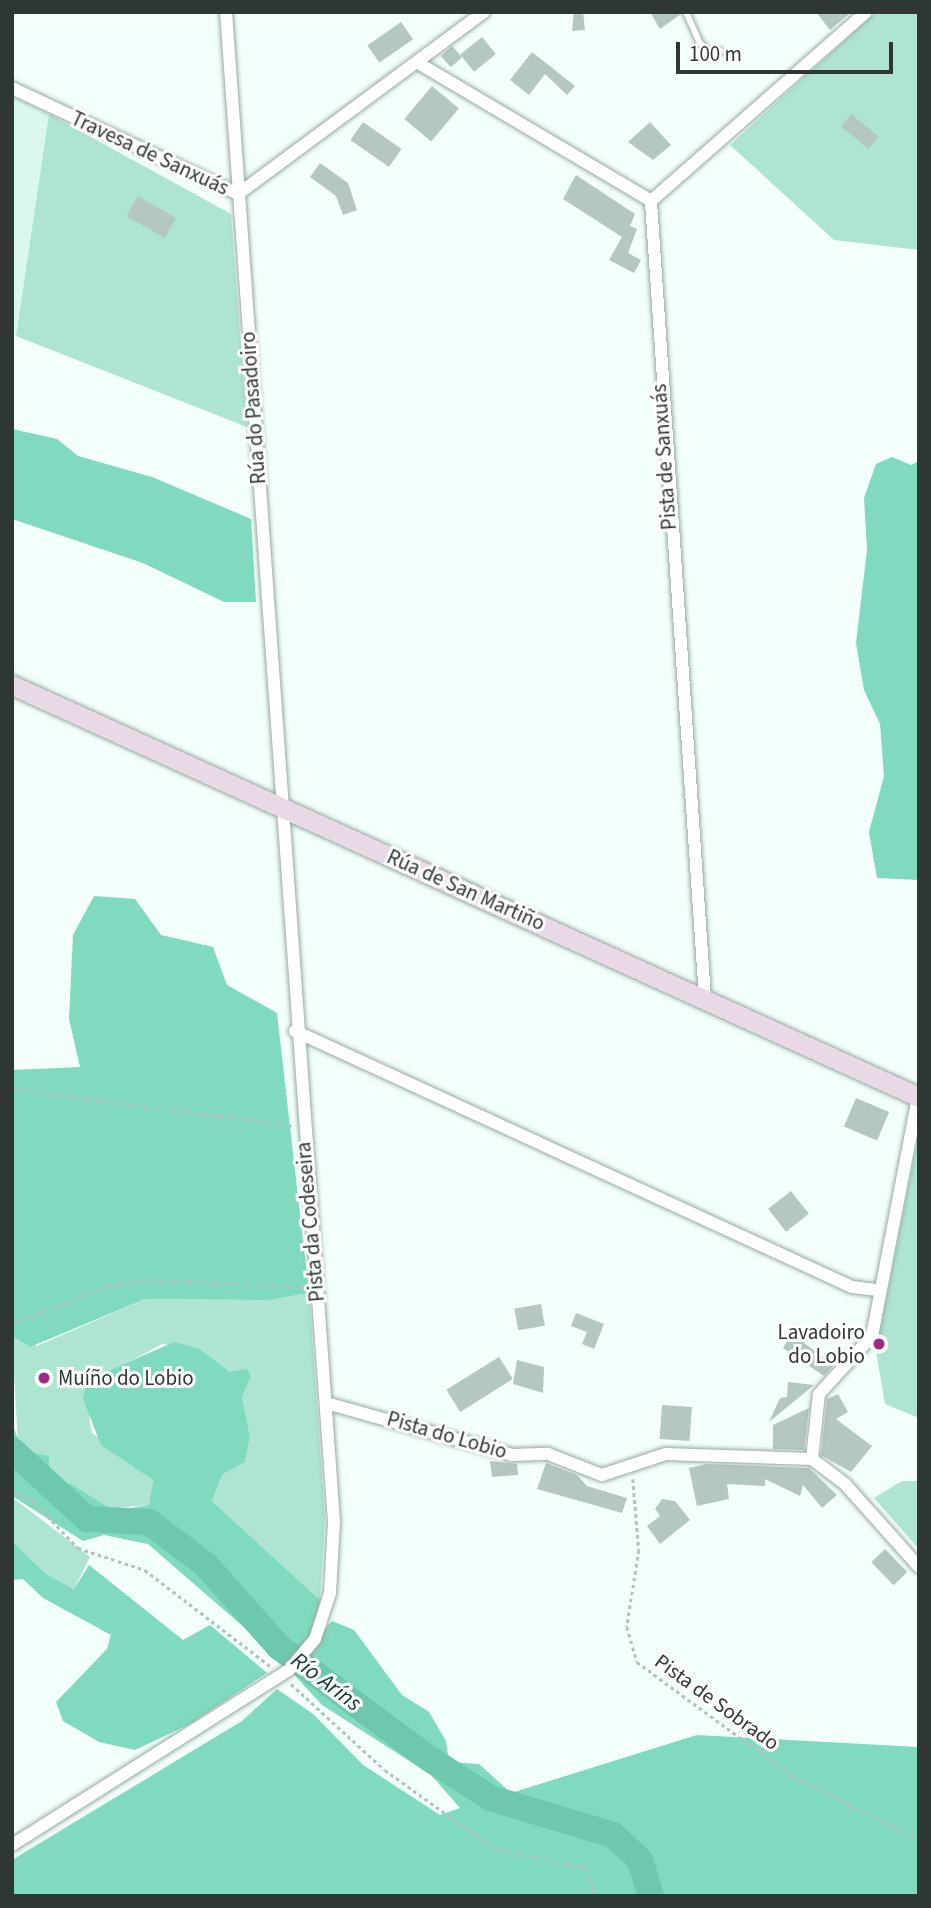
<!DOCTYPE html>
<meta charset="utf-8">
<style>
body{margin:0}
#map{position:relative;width:931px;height:1908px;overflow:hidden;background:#f3fffa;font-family:"Source Sans 3",sans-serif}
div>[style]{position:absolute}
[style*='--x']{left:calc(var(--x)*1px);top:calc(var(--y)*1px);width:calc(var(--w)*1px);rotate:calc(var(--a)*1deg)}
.built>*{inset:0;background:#dbf8ee}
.green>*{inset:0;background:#ade5d2}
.forest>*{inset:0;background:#80dabf}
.river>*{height:26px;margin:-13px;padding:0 13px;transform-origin:13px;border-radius:13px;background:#6ec8ad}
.building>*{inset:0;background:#b4c7c0;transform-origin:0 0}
.path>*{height:2.5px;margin-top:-1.25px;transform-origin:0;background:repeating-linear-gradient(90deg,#b6c1bc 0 3.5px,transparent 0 7px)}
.roads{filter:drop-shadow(0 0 2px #96a9a2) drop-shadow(0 0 2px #96a9a2)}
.lane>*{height:6px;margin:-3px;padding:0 3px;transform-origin:3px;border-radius:3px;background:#fff}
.street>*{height:12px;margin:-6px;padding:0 6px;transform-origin:6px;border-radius:6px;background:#fff}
.secondary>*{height:19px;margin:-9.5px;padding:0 9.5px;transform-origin:9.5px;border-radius:9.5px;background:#e9d8e5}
.dots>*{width:19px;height:19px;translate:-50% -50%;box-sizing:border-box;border:4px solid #fff;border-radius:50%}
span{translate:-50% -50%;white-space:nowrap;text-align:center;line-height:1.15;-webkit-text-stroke:6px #fff;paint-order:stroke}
.street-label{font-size:21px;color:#2f3734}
.poi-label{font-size:21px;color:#2f3734}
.right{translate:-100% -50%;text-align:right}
.left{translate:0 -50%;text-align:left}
.water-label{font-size:23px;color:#10392e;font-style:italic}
.frame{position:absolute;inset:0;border:14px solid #2f3734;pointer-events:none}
.scale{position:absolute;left:676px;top:42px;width:217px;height:32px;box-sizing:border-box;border:4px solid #2f3734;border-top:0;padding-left:9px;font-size:21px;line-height:24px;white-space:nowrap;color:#2f3734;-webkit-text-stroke:5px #fff;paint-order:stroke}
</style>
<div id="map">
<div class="built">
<i style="clip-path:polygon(12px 96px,49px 114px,16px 336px,12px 334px)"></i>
</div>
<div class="green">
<i style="clip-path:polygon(876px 12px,919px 12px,919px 250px,834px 240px,730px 145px)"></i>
<i style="clip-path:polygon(49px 114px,231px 214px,247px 427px,16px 336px)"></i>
<i style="clip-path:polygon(919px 1133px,919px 1418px,885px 1404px,876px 1351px)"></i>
<i style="clip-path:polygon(309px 1293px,325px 1519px,320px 1600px,212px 1501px,222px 1475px,245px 1462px,250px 1436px,242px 1397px,251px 1377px,230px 1372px,200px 1349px,162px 1344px,86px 1385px,91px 1432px,153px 1480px,149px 1505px,104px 1509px,71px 1484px,48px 1481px,33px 1454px,18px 1446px,12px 1336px,37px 1346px,145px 1299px,269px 1300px)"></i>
<i style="clip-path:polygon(902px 1481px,919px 1481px,919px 1549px,874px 1498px)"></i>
<i style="clip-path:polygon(12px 1497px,90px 1557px,74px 1589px,46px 1574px,12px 1541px)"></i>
</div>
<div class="forest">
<i style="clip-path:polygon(12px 429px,57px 439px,78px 456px,152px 477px,251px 519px,256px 602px,224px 602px,143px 563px,12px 519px)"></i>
<i style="clip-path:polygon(892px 457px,911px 465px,919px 461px,919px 880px,877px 878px,869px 832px,884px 776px,880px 724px,864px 690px,856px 643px,867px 550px,864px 498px,876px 464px)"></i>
<i style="clip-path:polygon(94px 896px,135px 899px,161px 935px,213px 947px,227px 985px,277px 1013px,309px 1293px,269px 1300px,145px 1299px,30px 1347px,12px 1336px,12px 1070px,80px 1067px,69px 1019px,73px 935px)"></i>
<i style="clip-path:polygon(174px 1342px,200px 1349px,230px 1372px,247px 1369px,251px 1377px,242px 1397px,250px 1436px,245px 1462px,222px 1475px,212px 1501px,320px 1600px,314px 1627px,325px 1629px,332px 1621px,354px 1630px,402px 1695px,429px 1712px,446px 1741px,449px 1762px,479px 1764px,511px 1793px,697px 1735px,918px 1747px,919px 1896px,12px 1896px,12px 1860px,242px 1721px,277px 1689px,313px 1714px,363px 1765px,440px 1815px,460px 1808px,431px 1775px,322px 1705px,276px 1655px,148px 1544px,104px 1535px,83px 1541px,12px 1496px,12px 1424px,23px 1451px,49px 1456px,49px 1481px,71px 1484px,114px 1511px,149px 1505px,153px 1480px,101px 1445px,83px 1399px,86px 1385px,106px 1372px)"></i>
<i style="clip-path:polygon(12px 1541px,46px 1574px,74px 1589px,89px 1565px,183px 1640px,210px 1625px,267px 1673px,190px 1724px,135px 1750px,99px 1742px,63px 1721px,56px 1702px,107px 1649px,111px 1635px,43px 1598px,23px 1579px,12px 1580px)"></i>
</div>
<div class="river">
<i style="--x:12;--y:1450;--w:102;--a:42.6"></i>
<i style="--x:87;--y:1519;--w:62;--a:2.8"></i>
<i style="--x:149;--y:1522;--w:71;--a:37"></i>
<i style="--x:206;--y:1565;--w:110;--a:48.3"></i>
<i style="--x:279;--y:1647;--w:188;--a:36.6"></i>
<i style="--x:430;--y:1759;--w:72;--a:33"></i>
<i style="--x:490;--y:1798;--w:128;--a:16.7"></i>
<i style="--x:613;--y:1835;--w:37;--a:43"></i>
<i style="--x:640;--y:1860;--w:38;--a:73"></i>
</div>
<div class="building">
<i style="clip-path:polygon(574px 12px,583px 12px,585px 30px,572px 31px)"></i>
<i style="clip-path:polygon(650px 12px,680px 12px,681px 14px,660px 29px)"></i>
<i style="clip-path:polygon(816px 12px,851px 12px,830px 30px)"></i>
<i style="left:401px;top:22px;width:21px;height:41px;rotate:55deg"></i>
<i style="left:482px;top:37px;width:22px;height:28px;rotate:51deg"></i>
<i style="left:452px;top:46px;width:15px;height:15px;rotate:48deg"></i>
<i style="clip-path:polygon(532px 52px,575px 86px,567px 95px,545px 74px,529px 95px,510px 80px)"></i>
<i style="left:432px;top:86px;width:35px;height:43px;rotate:40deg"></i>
<i style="left:851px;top:114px;width:36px;height:16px;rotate:39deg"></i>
<i style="left:363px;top:122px;width:47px;height:22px;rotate:35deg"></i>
<i style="clip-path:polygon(650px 122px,671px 145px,653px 160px,628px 142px)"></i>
<i style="clip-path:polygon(320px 163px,348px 183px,357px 210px,343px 215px,336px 196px,310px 177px)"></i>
<i style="clip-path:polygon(576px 175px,635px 214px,630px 226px,637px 229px,628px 253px,641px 260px,634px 273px,609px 260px,622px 237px,563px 199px)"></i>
<i style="left:138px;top:196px;width:44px;height:23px;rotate:30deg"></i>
<i style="left:856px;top:1098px;width:36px;height:31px;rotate:23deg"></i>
<i style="left:791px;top:1191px;width:29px;height:29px;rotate:52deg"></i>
<i style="left:541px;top:1304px;width:22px;height:27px;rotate:80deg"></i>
<i style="clip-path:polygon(576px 1313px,604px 1324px,594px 1349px,582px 1344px,587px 1332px,571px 1326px)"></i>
<i style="clip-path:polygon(797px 1324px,811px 1334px,804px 1343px,823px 1357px,833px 1349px,840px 1358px,824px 1376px,783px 1348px)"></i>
<i style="left:499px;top:1357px;width:26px;height:62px;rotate:58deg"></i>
<i style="clip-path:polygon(517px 1360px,544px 1367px,543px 1393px,513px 1384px)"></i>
<i style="clip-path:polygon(788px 1382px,814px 1385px,769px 1422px,780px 1398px,787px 1397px)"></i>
<i style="clip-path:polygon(838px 1394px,848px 1412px,836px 1419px,872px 1446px,851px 1472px,821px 1455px,827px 1399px)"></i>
<i style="left:662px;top:1405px;width:30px;height:34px;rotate:4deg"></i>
<i style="clip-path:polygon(809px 1408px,804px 1450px,773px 1449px,773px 1425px)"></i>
<i style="clip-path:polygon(490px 1461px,517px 1464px,518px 1475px,492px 1477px)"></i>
<i style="clip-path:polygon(546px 1463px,577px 1475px,587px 1486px,627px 1498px,622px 1513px,537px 1489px)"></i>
<i style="clip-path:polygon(707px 1464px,809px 1468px,837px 1495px,822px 1508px,803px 1485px,800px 1496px,765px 1479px,765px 1486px,727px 1484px,729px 1499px,697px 1506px,689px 1468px)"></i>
<i style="clip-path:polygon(662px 1499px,675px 1501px,690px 1520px,660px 1544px,647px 1526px,660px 1516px,655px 1509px)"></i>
<i style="left:885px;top:1549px;width:32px;height:19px;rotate:46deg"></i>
</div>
<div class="path">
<i style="--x:12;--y:1089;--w:282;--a:7.5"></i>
<i style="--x:12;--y:1325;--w:101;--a:-22"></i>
<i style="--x:106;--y:1287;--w:41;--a:-9.9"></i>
<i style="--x:146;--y:1280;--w:159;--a:2.5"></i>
<i style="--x:633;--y:1479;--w:71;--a:85.2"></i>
<i style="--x:639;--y:1550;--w:78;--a:98.9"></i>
<i style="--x:627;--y:1627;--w:36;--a:74"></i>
<i style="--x:637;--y:1662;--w:192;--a:36.3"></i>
<i style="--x:792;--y:1776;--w:142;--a:26.7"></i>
<i style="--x:12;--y:1490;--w:24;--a:28"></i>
<i style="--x:33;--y:1501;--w:65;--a:46.2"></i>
<i style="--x:78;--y:1548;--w:71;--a:18.2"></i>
<i style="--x:145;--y:1570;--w:158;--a:37.5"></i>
<i style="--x:291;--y:1684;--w:127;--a:42.5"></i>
<i style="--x:385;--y:1770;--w:135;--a:35.7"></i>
<i style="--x:495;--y:1849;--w:93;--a:11.8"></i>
<i style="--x:586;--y:1868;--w:30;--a:70"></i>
</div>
<div class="roads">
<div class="lane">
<i style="--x:686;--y:12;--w:34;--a:66"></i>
<i style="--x:700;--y:43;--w:16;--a:45"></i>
<i style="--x:711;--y:54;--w:10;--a:-17"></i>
</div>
<div class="street">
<i style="--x:418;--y:63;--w:271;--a:30.6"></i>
<i style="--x:12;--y:88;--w:250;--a:25.1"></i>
<i style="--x:238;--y:194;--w:306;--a:-36.5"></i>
<i style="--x:705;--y:998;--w:799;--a:-93.88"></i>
<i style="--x:651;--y:201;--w:286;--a:-41.3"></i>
<i style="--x:295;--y:1031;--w:613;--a:24.68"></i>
<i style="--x:852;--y:1287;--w:26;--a:7"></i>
<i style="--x:326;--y:1403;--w:193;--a:15.6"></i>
<i style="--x:512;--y:1455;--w:36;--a:-2"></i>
<i style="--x:548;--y:1454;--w:58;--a:21.3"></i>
<i style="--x:602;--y:1475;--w:67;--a:-18.2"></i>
<i style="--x:666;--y:1454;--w:146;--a:2"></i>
<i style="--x:812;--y:1459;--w:41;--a:37.1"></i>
<i style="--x:845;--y:1484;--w:111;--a:48.3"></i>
<i style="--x:812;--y:1459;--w:65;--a:-83.9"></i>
<i style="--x:819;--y:1394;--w:79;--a:-47.6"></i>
<i style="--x:872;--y:1336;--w:244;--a:-79.1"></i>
<i style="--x:12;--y:1845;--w:328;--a:-32.3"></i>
<i style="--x:289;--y:1670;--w:40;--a:-50"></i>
<i style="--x:315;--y:1639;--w:48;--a:-71.9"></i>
<i style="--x:330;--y:1593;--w:71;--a:-86.8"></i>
<i style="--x:334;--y:1522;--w:1514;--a:-94.09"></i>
</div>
<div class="secondary">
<i style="--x:12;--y:685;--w:996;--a:24.43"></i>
</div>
</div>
<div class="dots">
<i style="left:879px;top:1344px;background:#9d2b87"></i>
<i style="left:44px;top:1378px;background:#9d2b87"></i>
</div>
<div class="street-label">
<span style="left:150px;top:153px;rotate:25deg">Travesa de Sanxuás</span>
<span style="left:253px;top:408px;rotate:-94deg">Rúa do Pasadoiro</span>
<span style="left:664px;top:457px;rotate:-94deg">Pista de Sanxuás</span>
<span style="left:466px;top:890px;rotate:24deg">Rúa de San Martiño</span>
<span style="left:310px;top:1222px;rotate:-95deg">Pista da Codeseira</span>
<span style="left:447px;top:1435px;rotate:16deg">Pista do Lobio</span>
<span style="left:717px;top:1702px;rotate:36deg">Pista de Sobrado</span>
</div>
<div class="poi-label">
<span class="right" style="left:865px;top:1344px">Lavadoiro<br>do Lobio</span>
<span class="left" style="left:58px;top:1378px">Muíño do Lobio</span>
</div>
<div class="water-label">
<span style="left:326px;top:1682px;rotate:37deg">Río Aríns</span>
</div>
<div class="frame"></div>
<div class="scale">100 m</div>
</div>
